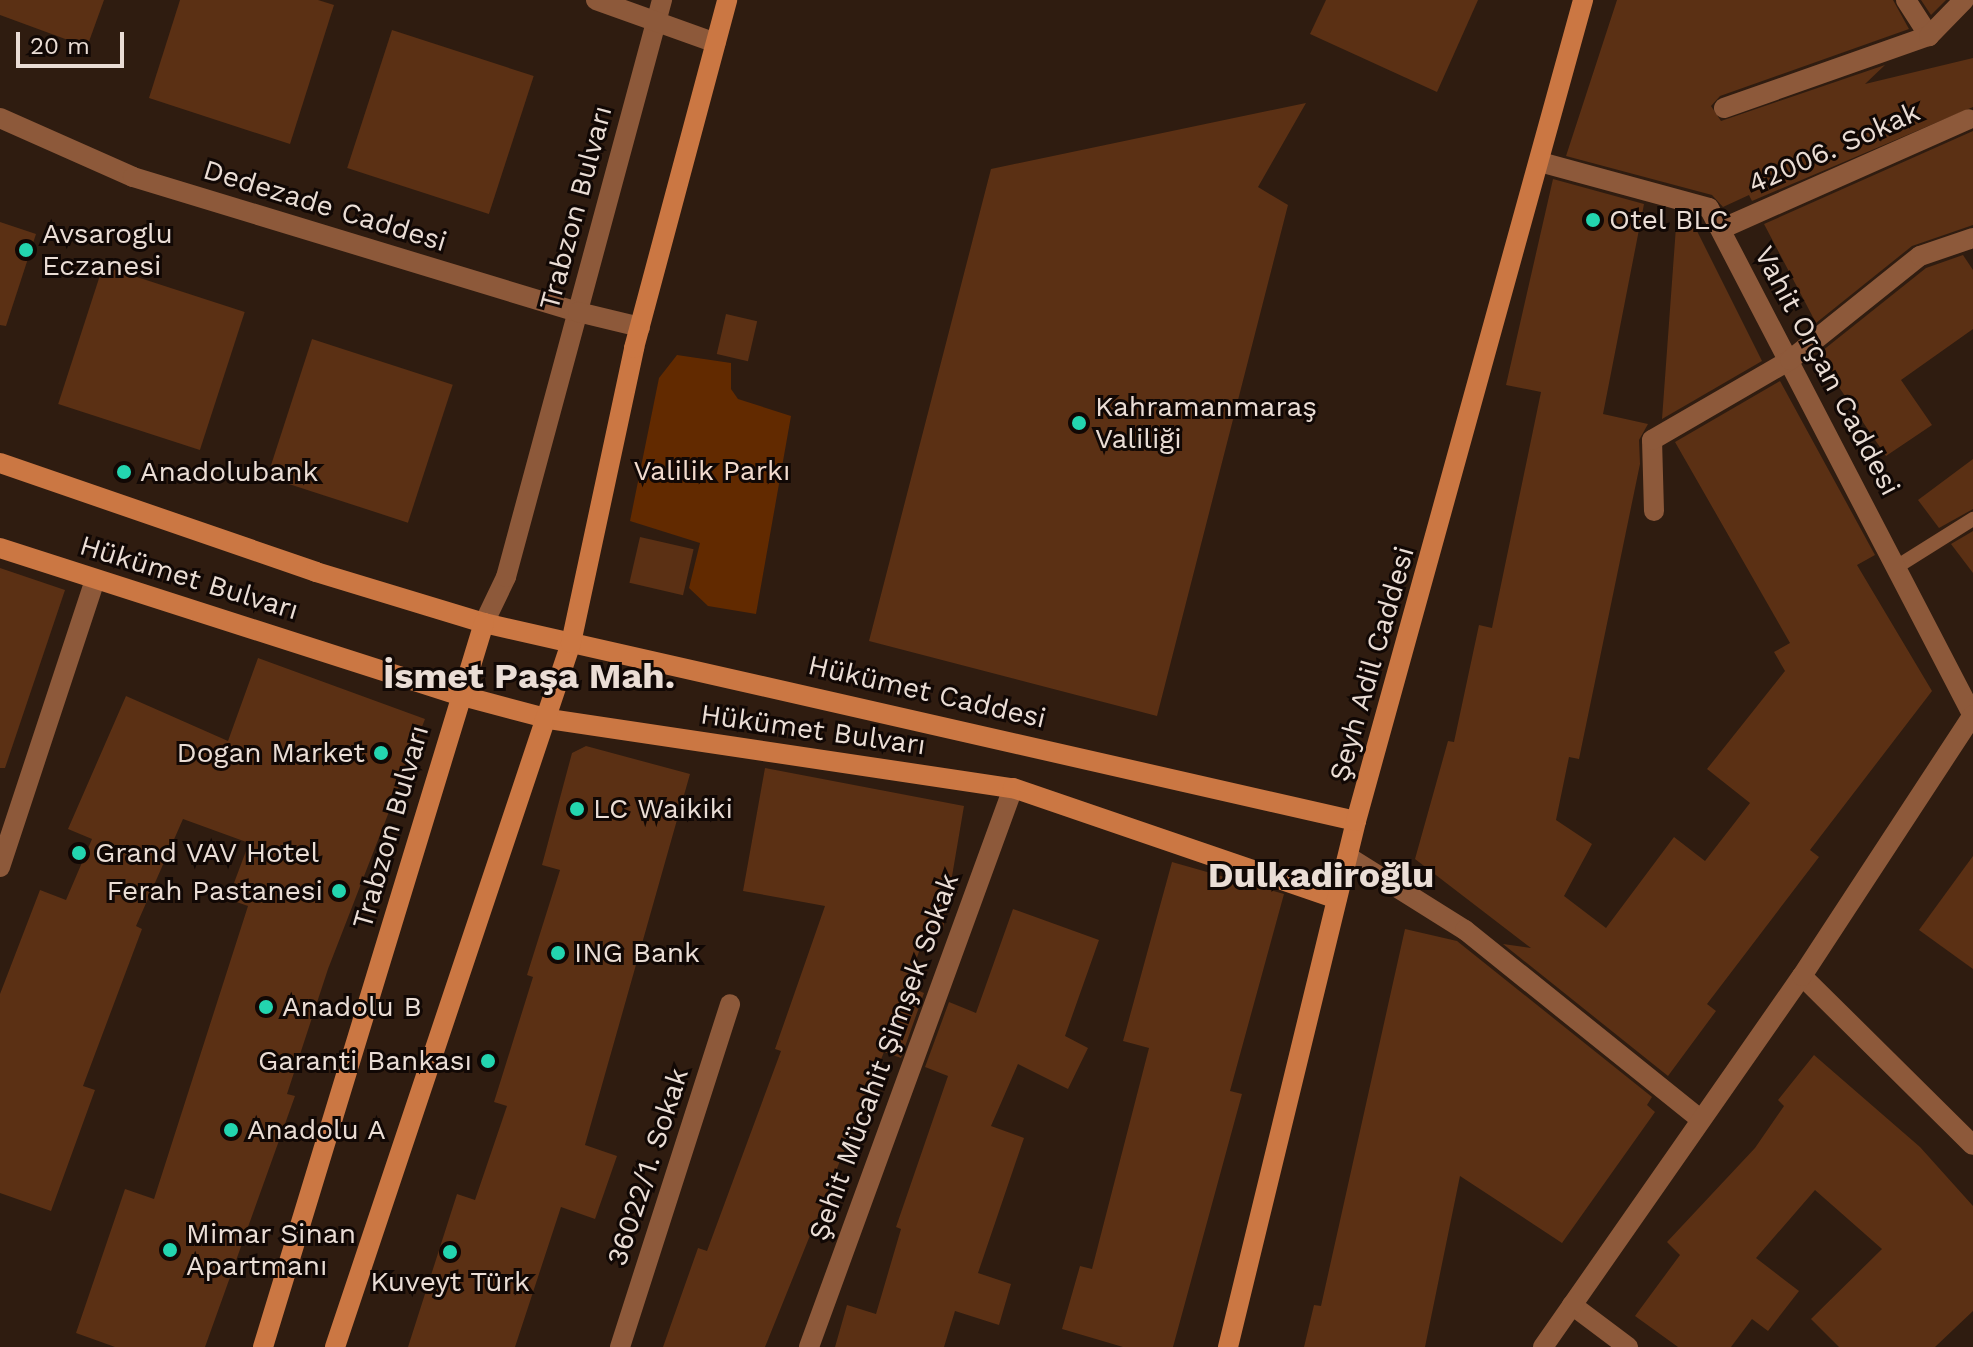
<!DOCTYPE html>
<meta charset="utf-8">
<style>
body{margin:0}
#map{position:relative;width:1973px;height:1347px;overflow:hidden;background:#2f1c10;font-family:"Work Sans",sans-serif}
div>[style]{position:absolute}
[style*='--x']{left:calc(var(--x)*1px);top:calc(var(--y)*1px);width:calc(var(--w)*1px);rotate:calc(var(--a)*1deg)}
.green>*{inset:0;background:#622a00}
.building>*{inset:0;background:#5b3014;transform-origin:0 0}
.service>*{height:14px;margin:-7px;padding:0 7px;transform-origin:7px;border-radius:7px;background:#8d593a}
.pedestrian>*{height:20px;margin:-10px;padding:0 10px;transform-origin:10px;border-radius:10px;background:#8d593a}
.minor>*{height:20px;margin:-10px;padding:0 10px;transform-origin:10px;border-radius:10px;background:#8d593a}
.secondary>*{height:20px;margin:-10px;padding:0 10px;transform-origin:10px;border-radius:10px;background:#cb7743}
.dots>*{width:22px;height:22px;translate:-50% -50%;box-sizing:border-box;border:4px solid #110805;border-radius:50%}
span{translate:-50% -50%;white-space:nowrap;text-align:center;line-height:1.15;-webkit-text-stroke:6px #110805;paint-order:stroke}
.street-label{font-size:28px;color:#eaddd5}
.poi-label{font-size:28px;color:#eaddd5}
.left{translate:0 -50%;text-align:left}
.right{translate:-100% -50%;text-align:right}
.park-label{font-size:28px;color:#f2dbce}
.district-label{font-size:36px;color:#eaddd5;font-weight:700}
.scale{position:absolute;left:16px;top:32px;width:108px;height:36px;box-sizing:border-box;border:4px solid #eaddd5;border-top:0;padding-left:10px;font-size:24px;line-height:28px;white-space:nowrap;color:#eaddd5;-webkit-text-stroke:6px #110805;paint-order:stroke}
</style>
<div id="map">
<div class="green">
<i style="clip-path:polygon(677px 355px,731px 363px,731px 389px,738px 399px,791px 416px,756px 614px,708px 606px,689px 588px,700px 543px,630px 521px,659px 378px)"></i>
</div>
<div class="building">
<i style="clip-path:polygon(0 0,104px 0,87px 47px,0 15px)"></i>
<i style="clip-path:polygon(180px 0,318px 0,334px 5px,290px 144px,149px 98px)"></i>
<i style="clip-path:polygon(1326px 0,1478px 0,1437px 92px,1310px 34px)"></i>
<i style="clip-path:polygon(1617px 0,1893px 0,1909px 29px,1720px 96px,1711px 106px,1721px 121px,1885px 65px,1865px 84px,1973px 58px,1973px 107px,1752px 201px,1749px 195px,1723px 207px,1712px 195px,1566px 156px)"></i>
<i style="clip-path:polygon(1921px 0,1946px 0,1931px 15px)"></i>
<i style="left:392px;top:30px;width:149px;height:145px;rotate:18deg"></i>
<i style="clip-path:polygon(1306px 103px,1258px 187px,1288px 205px,1157px 716px,869px 641px,991px 169px)"></i>
<i style="clip-path:polygon(1973px 131px,1973px 225px,1912px 246px,1816px 323px,1764px 224px)"></i>
<i style="clip-path:polygon(1553px 179px,1644px 204px,1603px 414px,1648px 424px,1639px 440px,1640px 464px,1579px 759px,1569px 757px,1556px 820px,1592px 844px,1564px 896px,1606px 928px,1674px 837px,1705px 861px,1750px 803px,1707px 769px,1785px 671px,1774px 652px,1790px 643px,1675px 442px,1780px 381px,1875px 555px,1857px 565px,1932px 691px,1810px 850px,1819px 857px,1707px 1004px,1716px 1011px,1668px 1076px,1503px 944px,1531px 948px,1415px 859px,1448px 741px,1454px 742px,1479px 625px,1492px 628px,1541px 392px,1506px 385px)"></i>
<i style="clip-path:polygon(1677px 213px,1697px 218px,1692px 221px,1762px 361px,1662px 419px)"></i>
<i style="clip-path:polygon(0 222px,36px 234px,6px 326px,0 325px)"></i>
<i style="clip-path:polygon(1963px 255px,1973px 270px,1973px 329px,1901px 380px,1932px 425px,1886px 456px,1817px 355px,1926px 268px)"></i>
<i style="left:103px;top:266px;width:149px;height:145px;rotate:18deg"></i>
<i style="left:726px;top:314px;width:32px;height:41px;rotate:13deg"></i>
<i style="left:312px;top:339px;width:148px;height:145px;rotate:18deg"></i>
<i style="clip-path:polygon(1973px 459px,1973px 509px,1939px 528px,1918px 500px)"></i>
<i style="clip-path:polygon(1973px 531px,1973px 573px,1951px 544px)"></i>
<i style="left:640px;top:537px;width:55px;height:47px;rotate:13deg"></i>
<i style="clip-path:polygon(0 568px,65px 590px,5px 768px,0 768px)"></i>
<i style="clip-path:polygon(258px 658px,425px 719px,328px 969px,287px 1094px,295px 1096px,205px 1347px,115px 1347px,76px 1333px,125px 1189px,154px 1199px,248px 906px,228px 899px,249px 843px,183px 819px,136px 926px,142px 929px,83px 1086px,95px 1090px,51px 1211px,0 1193px,0 994px,40px 890px,66px 900px,92px 839px,68px 829px,126px 696px,228px 741px)"></i>
<i style="clip-path:polygon(586px 746px,690px 774px,585px 1145px,617px 1156px,595px 1219px,561px 1207px,515px 1347px,408px 1347px,457px 1194px,475px 1200px,507px 1106px,494px 1102px,533px 977px,527px 975px,560px 870px,542px 865px,572px 753px)"></i>
<i style="clip-path:polygon(765px 768px,964px 806px,943px 929px,928px 926px,907px 986px,924px 993px,901px 1058px,884px 1052px,765px 1347px,663px 1347px,698px 1248px,707px 1251px,781px 1051px,775px 1049px,825px 906px,743px 891px)"></i>
<i style="clip-path:polygon(1973px 856px,1973px 969px,1919px 930px)"></i>
<i style="clip-path:polygon(1172px 862px,1284px 894px,1230px 1091px,1242px 1094px,1173px 1347px,1123px 1347px,1062px 1329px,1080px 1266px,1092px 1269px,1149px 1048px,1123px 1041px)"></i>
<i style="clip-path:polygon(1013px 909px,1099px 940px,1065px 1036px,1088px 1048px,1068px 1089px,1018px 1064px,991px 1126px,1024px 1138px,978px 1273px,1011px 1284px,999px 1325px,955px 1311px,944px 1347px,835px 1347px,847px 1305px,876px 1314px,901px 1229px,896px 1227px,948px 1076px,925px 1067px,949px 1002px,976px 1013px)"></i>
<i style="clip-path:polygon(1405px 929px,1457px 941px,1652px 1097px,1647px 1105px,1655px 1112px,1562px 1243px,1460px 1176px,1425px 1347px,1304px 1347px,1314px 1305px,1321px 1306px)"></i>
<i style="clip-path:polygon(1814px 1055px,1920px 1147px,1973px 1206px,1973px 1311px,1935px 1347px,1839px 1347px,1811px 1319px,1882px 1249px,1815px 1190px,1756px 1258px,1799px 1291px,1768px 1331px,1752px 1319px,1731px 1347px,1678px 1347px,1635px 1316px,1680px 1255px,1667px 1242px,1755px 1148px,1784px 1106px,1778px 1100px)"></i>
</div>
<div class="service">
<i style="--x:1898;--y:566;--w:89;--a:-32.1"></i>
</div>
<div class="pedestrian">
<i style="--x:484;--y:623;--w:51;--a:-64.4"></i>
<i style="--x:506;--y:577;--w:598;--a:-74.87"></i>
</div>
<div class="minor">
<i style="--x:596;--y:0;--w:127;--a:19.7"></i>
<i style="--x:1906;--y:0;--w:43;--a:57.4"></i>
<i style="--x:1724;--y:108;--w:217;--a:-19.4"></i>
<i style="--x:1929;--y:36;--w:50;--a:-45.8"></i>
<i style="--x:0;--y:118;--w:145;--a:23.9"></i>
<i style="--x:133;--y:177;--w:465;--a:16.9"></i>
<i style="--x:578;--y:312;--w:64;--a:13.6"></i>
<i style="--x:1540;--y:162;--w:175;--a:15.2"></i>
<i style="--x:1709;--y:208;--w:573;--a:62.54"></i>
<i style="--x:1721;--y:229;--w:271;--a:-23.9"></i>
<i style="--x:1654;--y:511;--w:71;--a:-91.6"></i>
<i style="--x:1652;--y:440;--w:160;--a:-30.1"></i>
<i style="--x:1790;--y:360;--w:166;--a:-38.7"></i>
<i style="--x:1920;--y:256;--w:56;--a:-18.8"></i>
<i style="--x:1350;--y:858;--w:136;--a:32.1"></i>
<i style="--x:1465;--y:930;--w:302;--a:38.8"></i>
<i style="--x:0;--y:867;--w:302;--a:-71.7"></i>
<i style="--x:1802;--y:976;--w:240;--a:44.7"></i>
<i style="--x:1572;--y:1305;--w:70;--a:36.9"></i>
<i style="--x:620;--y:1347;--w:360;--a:-72.2"></i>
<i style="--x:809;--y:1347;--w:595;--a:-69.95"></i>
<i style="--x:1543;--y:1347;--w:452;--a:-55.1"></i>
<i style="--x:1802;--y:976;--w:312;--a:-56.8"></i>
</div>
<div class="secondary">
<i style="--x:0;--y:463;--w:334;--a:19"></i>
<i style="--x:316;--y:572;--w:176;--a:16.9"></i>
<i style="--x:484;--y:623;--w:894;--a:12.79"></i>
<i style="--x:0;--y:548;--w:482;--a:17.8"></i>
<i style="--x:459;--y:695;--w:93;--a:14.9"></i>
<i style="--x:549;--y:719;--w:469;--a:8.5"></i>
<i style="--x:1013;--y:788;--w:342;--a:18.9"></i>
<i style="--x:263;--y:1347;--w:757;--a:-73.03"></i>
<i style="--x:335;--y:1347;--w:743;--a:-71.47"></i>
<i style="--x:571;--y:643;--w:302;--a:-77.9"></i>
<i style="--x:634;--y:348;--w:360;--a:-75"></i>
<i style="--x:1228;--y:1347;--w:541;--a:-76.32"></i>
<i style="--x:1356;--y:821;--w:852;--a:-74.54"></i>
</div>
<div class="dots">
<i style="left:1593px;top:220px;background:#23d5af"></i>
<i style="left:26px;top:250px;background:#23d5af"></i>
<i style="left:1079px;top:423px;background:#23d5af"></i>
<i style="left:124px;top:472px;background:#23d5af"></i>
<i style="left:381px;top:753px;background:#23d5af"></i>
<i style="left:577px;top:809px;background:#23d5af"></i>
<i style="left:79px;top:853px;background:#23d5af"></i>
<i style="left:339px;top:891px;background:#23d5af"></i>
<i style="left:558px;top:953px;background:#23d5af"></i>
<i style="left:266px;top:1007px;background:#23d5af"></i>
<i style="left:488px;top:1061px;background:#23d5af"></i>
<i style="left:231px;top:1130px;background:#23d5af"></i>
<i style="left:170px;top:1250px;background:#23d5af"></i>
<i style="left:450px;top:1252px;background:#23d5af"></i>
</div>
<div class="street-label">
<span style="left:1834px;top:148px;rotate:-24deg">42006. Sokak</span>
<span style="left:325px;top:206px;rotate:17deg">Dedezade Caddesi</span>
<span style="left:576px;top:208px;rotate:-75deg">Trabzon Bulvarı</span>
<span style="left:1827px;top:371px;rotate:62deg">Vahit Orçan Caddesi</span>
<span style="left:189px;top:578px;rotate:17deg">Hükümet Bulvarı</span>
<span style="left:1372px;top:664px;rotate:-74deg">Şeyh Adil Caddesi</span>
<span style="left:927px;top:692px;rotate:13deg">Hükümet Caddesi</span>
<span style="left:813px;top:730px;rotate:8deg">Hükümet Bulvarı</span>
<span style="left:391px;top:827px;rotate:-74deg">Trabzon Bulvarı</span>
<span style="left:884px;top:1057px;rotate:-70deg">Şehit Mücahit Şimşek Sokak</span>
<span style="left:648px;top:1167px;rotate:-72deg">36022/1. Sokak</span>
</div>
<div class="poi-label">
<span class="left" style="left:1609px;top:220px">Otel BLC</span>
<span class="left" style="left:42px;top:250px">Avsaroglu<br>Eczanesi</span>
<span class="left" style="left:1095px;top:423px">Kahramanmaraş<br>Valiliği</span>
<span class="left" style="left:140px;top:472px">Anadolubank</span>
<span class="right" style="left:365px;top:753px">Dogan Market</span>
<span class="left" style="left:593px;top:809px">LC Waikiki</span>
<span class="left" style="left:95px;top:853px">Grand VAV Hotel</span>
<span class="right" style="left:323px;top:891px">Ferah Pastanesi</span>
<span class="left" style="left:574px;top:953px">ING Bank</span>
<span class="left" style="left:282px;top:1007px">Anadolu B</span>
<span class="right" style="left:472px;top:1061px">Garanti Bankası</span>
<span class="left" style="left:247px;top:1130px">Anadolu A</span>
<span class="left" style="left:186px;top:1250px">Mimar Sinan<br>Apartmanı</span>
<span style="left:450px;top:1282px">Kuveyt Türk</span>
</div>
<div class="park-label">
<span style="left:712px;top:471px">Valilik Parkı</span>
</div>
<div class="district-label">
<span style="left:529px;top:677px">İsmet Paşa Mah.</span>
<span style="left:1321px;top:876px">Dulkadiroğlu</span>
</div>
<div class="scale">20 m</div>
</div>
